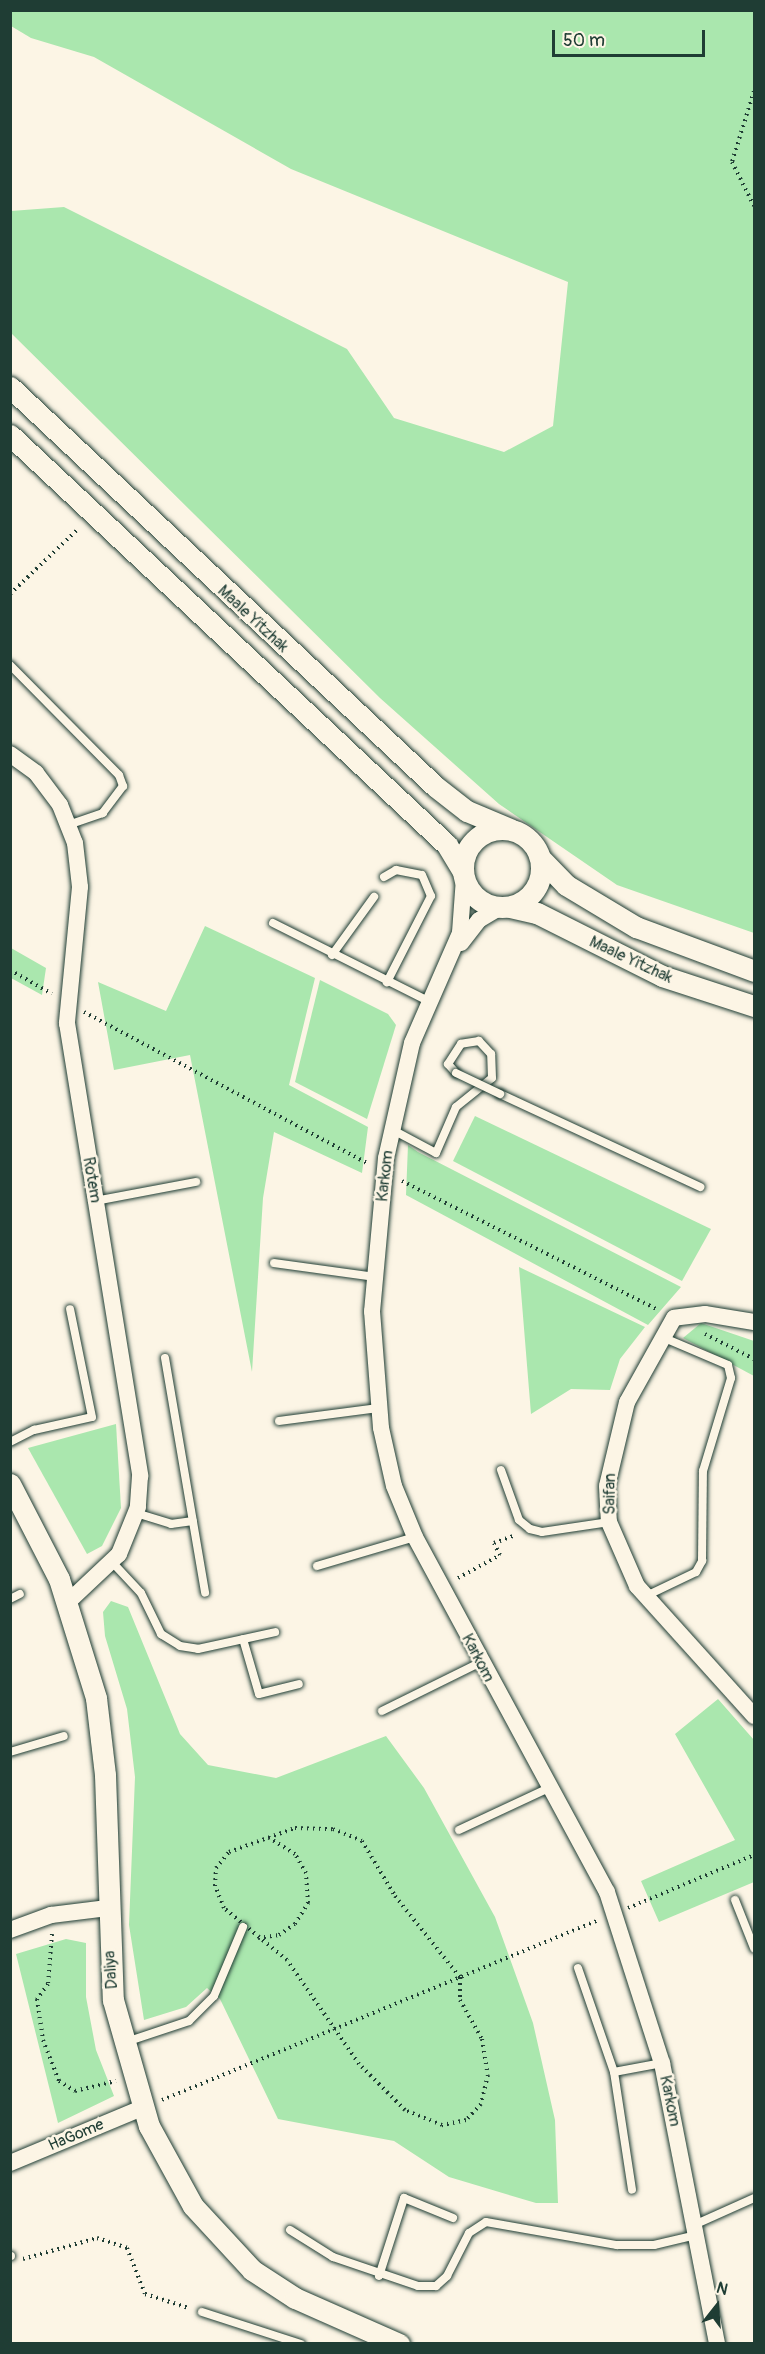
<!DOCTYPE html>
<style>
body{margin:0}
#map{position:relative;width:765px;height:2354px;overflow:hidden;background:#fcf5e5;font-family:Pangolin,sans-serif}
div>[style]{position:absolute}
[style*='--x']{left:calc(var(--x)*1px);top:calc(var(--y)*1px);width:calc(var(--w)*1px);rotate:calc(var(--a)*1deg)}
.green>*{inset:0;background:#aae7ae}
.path>*{height:4px;margin-top:-2px;transform-origin:0;background:repeating-linear-gradient(90deg,#1f3d34 0 1.5px,transparent 0 6px)}
.roads{filter:drop-shadow(0 0 2px #1f3d34) drop-shadow(0 0 2px #1f3d34)}
.service>*{height:8px;margin:-4px;padding:0 4px;transform-origin:4px;border-radius:4px;background:#fcf5e5}
.minor>*{height:16px;margin:-8px;padding:0 8px;transform-origin:8px;border-radius:8px;background:#fcf5e5}
.tertiary>*{height:21px;margin:-10.5px;padding:0 10.5px;transform-origin:10.5px;border-radius:10.5px;background:#fcf5e5}
.tertiary>.ring{margin:-10.5px;padding:0;box-sizing:content-box;background:none;border:21px solid #fcf5e5;border-radius:50%}
.bridges{filter:drop-shadow(0 0 2px #1f3d34) drop-shadow(0 0 2px #1f3d34)}
.service-bridge>*{height:8px;margin:-4px;padding:0 4px;transform-origin:4px;border-radius:4px;background:#fcf5e5}
span{translate:-50% -50%;white-space:nowrap;text-align:center;line-height:1.15;-webkit-text-stroke:5px #fcf5e5;paint-order:stroke}
.street-label{font-size:16px;color:#1f3d34}
.frame{position:absolute;inset:0;border:12px solid #1f3d34;pointer-events:none}
.north{position:absolute;left:687px;top:2276px;width:60px;height:60px;-webkit-text-stroke:4px #fcf5e5;paint-order:stroke;rotate:17deg;font-size:16px;font-weight:700;line-height:24px;text-align:center;color:#1f3d34}
.north::after{content:'';display:block;margin:auto;width:21px;height:27px;background:#1f3d34;clip-path:polygon(50% 0,100% 100%,50% 72%,0 100%)}
.scale{position:absolute;left:552px;top:30px;width:153px;height:27px;box-sizing:border-box;border:3px solid #1f3d34;border-top:0;padding-left:8px;font-size:18px;line-height:21px;white-space:nowrap;color:#1f3d34;-webkit-text-stroke:4px #fcf5e5;paint-order:stroke}
</style>
<div id="map">
<div class="green">
<i style="clip-path:polygon(10px 11px,754px 11px,754px 933px,617px 885px,499px 804px,380px 698px,11px 333px,11px 211px,64px 207px,347px 349px,394px 418px,504px 452px,553px 426px,568px 282px,291px 169px,94px 57px,31px 38px,11px 26px)"></i>
<i style="clip-path:polygon(205px 926px,315px 978px,289px 1085px,368px 1127px,362px 1173px,274px 1132px,263px 1198px,252px 1372px,190px 1055px,114px 1070px,98px 982px,166px 1011px)"></i>
<i style="clip-path:polygon(11px 948px,46px 968px,42px 995px,11px 978px)"></i>
<i style="clip-path:polygon(320px 980px,388px 1014px,396px 1025px,367px 1119px,295px 1082px)"></i>
<i style="clip-path:polygon(475px 1116px,711px 1229px,682px 1281px,453px 1161px)"></i>
<i style="clip-path:polygon(408px 1145px,418px 1152px,681px 1287px,648px 1325px,406px 1195px)"></i>
<i style="clip-path:polygon(519px 1267px,645px 1327px,620px 1359px,610px 1390px,571px 1389px,531px 1414px)"></i>
<i style="clip-path:polygon(701px 1323px,754px 1341px,754px 1376px,683px 1338px)"></i>
<i style="clip-path:polygon(116px 1424px,121px 1508px,102px 1546px,87px 1554px,28px 1448px)"></i>
<i style="clip-path:polygon(111px 1601px,128px 1607px,180px 1734px,208px 1765px,276px 1778px,386px 1736px,424px 1788px,495px 1917px,533px 2023px,555px 2120px,558px 2203px,536px 2203px,449px 2177px,394px 2141px,278px 2119px,220px 1999px,207px 1988px,186px 2007px,144px 2020px,129px 1925px,135px 1777px,127px 1709px,105px 1636px,103px 1612px)"></i>
<i style="clip-path:polygon(718px 1699px,754px 1740px,754px 1882px,659px 1922px,641px 1881px,735px 1840px,675px 1734px)"></i>
<i style="clip-path:polygon(66px 1939px,86px 1943px,86px 1997px,96px 2050px,114px 2096px,58px 2123px,16px 1954px)"></i>
</div>
<div class="path">
<i style="--x:754;--y:91;--w:74;--a:107.2"></i>
<i style="--x:732;--y:162;--w:49;--a:63.4"></i>
<i style="--x:10;--y:594;--w:95;--a:-43.7"></i>
<i style="--x:10;--y:970;--w:48;--a:29.7"></i>
<i style="--x:84;--y:1012;--w:323;--a:28.1"></i>
<i style="--x:402;--y:1181;--w:287;--a:26.7"></i>
<i style="--x:705;--y:1334;--w:55;--a:27"></i>
<i style="--x:458;--y:1578;--w:48;--a:-28.7"></i>
<i style="--x:500;--y:1555;--w:13;--a:-117"></i>
<i style="--x:494;--y:1543;--w:23;--a:-20"></i>
<i style="--x:295;--y:1828;--w:38;--a:2"></i>
<i style="--x:333;--y:1829;--w:31;--a:22"></i>
<i style="--x:362;--y:1841;--w:64;--a:59"></i>
<i style="--x:395;--y:1896;--w:104;--a:51.3"></i>
<i style="--x:460;--y:1977;--w:23;--a:90"></i>
<i style="--x:460;--y:2000;--w:45;--a:60.6"></i>
<i style="--x:482;--y:2039;--w:36;--a:81"></i>
<i style="--x:488;--y:2075;--w:30;--a:104"></i>
<i style="--x:481;--y:2104;--w:22;--a:133"></i>
<i style="--x:466;--y:2120;--w:25;--a:168"></i>
<i style="--x:442;--y:2125;--w:40;--a:-158"></i>
<i style="--x:405;--y:2110;--w:65;--a:-135"></i>
<i style="--x:359;--y:2064;--w:126;--a:-124.7"></i>
<i style="--x:287;--y:1960;--w:82;--a:-140.5"></i>
<i style="--x:224;--y:1908;--w:24;--a:-112"></i>
<i style="--x:215;--y:1886;--w:18;--a:-87"></i>
<i style="--x:216;--y:1868;--w:21;--a:-51"></i>
<i style="--x:229;--y:1852;--w:70;--a:-20"></i>
<i style="--x:628;--y:1908;--w:137;--a:-22.8"></i>
<i style="--x:52;--y:1934;--w:50;--a:94.6"></i>
<i style="--x:48;--y:1984;--w:19;--a:126"></i>
<i style="--x:37;--y:1999;--w:41;--a:81.7"></i>
<i style="--x:43;--y:2040;--w:44;--a:68.7"></i>
<i style="--x:59;--y:2081;--w:19;--a:32"></i>
<i style="--x:75;--y:2091;--w:42;--a:-13.7"></i>
<i style="--x:258;--y:1938;--w:21;--a:-8"></i>
<i style="--x:279;--y:1935;--w:19;--a:-35"></i>
<i style="--x:295;--y:1924;--w:25;--a:-58"></i>
<i style="--x:308;--y:1903;--w:30;--a:-94"></i>
<i style="--x:306;--y:1873;--w:22;--a:-120"></i>
<i style="--x:295;--y:1854;--w:31;--a:-148"></i>
<i style="--x:162;--y:2100;--w:473;--a:-22.4"></i>
<i style="--x:23;--y:2259;--w:77;--a:-15.8"></i>
<i style="--x:97;--y:2238;--w:32;--a:18"></i>
<i style="--x:127;--y:2248;--w:49;--a:68.6"></i>
<i style="--x:145;--y:2294;--w:46;--a:17.7"></i>
</div>
<div class="roads">
<div class="service">
<i style="--x:10;--y:665;--w:155;--a:45.3"></i>
<i style="--x:119;--y:775;--w:12;--a:70"></i>
<i style="--x:123;--y:786;--w:34;--a:127"></i>
<i style="--x:103;--y:813;--w:37;--a:161"></i>
<i style="--x:384;--y:877;--w:14;--a:-30"></i>
<i style="--x:396;--y:870;--w:26;--a:11"></i>
<i style="--x:422;--y:875;--w:23;--a:67"></i>
<i style="--x:431;--y:896;--w:97;--a:117.1"></i>
<i style="--x:273;--y:923;--w:174;--a:26.7"></i>
<i style="--x:332;--y:955;--w:72;--a:-54.1"></i>
<i style="--x:500;--y:1094;--w:221;--a:24.9"></i>
<i style="--x:391;--y:1129;--w:51;--a:28.1"></i>
<i style="--x:436;--y:1153;--w:50;--a:-66.5"></i>
<i style="--x:456;--y:1107;--w:46;--a:-38.9"></i>
<i style="--x:492;--y:1078;--w:24;--a:-92"></i>
<i style="--x:491;--y:1054;--w:18;--a:-133"></i>
<i style="--x:479;--y:1041;--w:18;--a:171"></i>
<i style="--x:461;--y:1044;--w:24;--a:123"></i>
<i style="--x:448;--y:1064;--w:12;--a:48"></i>
<i style="--x:95;--y:1201;--w:103;--a:-10.7"></i>
<i style="--x:274;--y:1263;--w:102;--a:7.9"></i>
<i style="--x:165;--y:1358;--w:238;--a:80.3"></i>
<i style="--x:279;--y:1421;--w:100;--a:-7.5"></i>
<i style="--x:10;--y:1442;--w:27;--a:-27"></i>
<i style="--x:34;--y:1430;--w:59;--a:-12.6"></i>
<i style="--x:92;--y:1417;--w:110;--a:-101.5"></i>
<i style="--x:501;--y:1470;--w:53;--a:70.2"></i>
<i style="--x:519;--y:1520;--w:14;--a:39"></i>
<i style="--x:530;--y:1529;--w:12;--a:14"></i>
<i style="--x:542;--y:1532;--w:68;--a:-8.5"></i>
<i style="--x:136;--y:1513;--w:37;--a:17"></i>
<i style="--x:171;--y:1524;--w:22;--a:-8"></i>
<i style="--x:112;--y:1562;--w:42;--a:46.9"></i>
<i style="--x:141;--y:1593;--w:46;--a:64"></i>
<i style="--x:161;--y:1634;--w:22;--a:32"></i>
<i style="--x:180;--y:1646;--w:18;--a:9"></i>
<i style="--x:198;--y:1649;--w:79;--a:-12.4"></i>
<i style="--x:317;--y:1566;--w:102;--a:-16.5"></i>
<i style="--x:646;--y:1596;--w:55;--a:-25.6"></i>
<i style="--x:696;--y:1572;--w:13;--a:-61"></i>
<i style="--x:702;--y:1561;--w:90;--a:-89.4"></i>
<i style="--x:703;--y:1471;--w:97;--a:-73.2"></i>
<i style="--x:731;--y:1378;--w:13;--a:-103"></i>
<i style="--x:728;--y:1365;--w:72;--a:-157"></i>
<i style="--x:10;--y:1599;--w:11;--a:-27"></i>
<i style="--x:243;--y:1639;--w:57;--a:73.8"></i>
<i style="--x:259;--y:1694;--w:41;--a:-14"></i>
<i style="--x:382;--y:1711;--w:110;--a:-26.3"></i>
<i style="--x:10;--y:1752;--w:56;--a:-16.5"></i>
<i style="--x:459;--y:1830;--w:102;--a:-25.1"></i>
<i style="--x:735;--y:1900;--w:52;--a:68.4"></i>
<i style="--x:578;--y:1968;--w:110;--a:70.9"></i>
<i style="--x:614;--y:2072;--w:119;--a:81.3"></i>
<i style="--x:126;--y:2042;--w:66;--a:-18.4"></i>
<i style="--x:189;--y:2021;--w:35;--a:-45"></i>
<i style="--x:214;--y:1996;--w:75;--a:-67.2"></i>
<i style="--x:614;--y:2072;--w:49;--a:-10.6"></i>
<i style="--x:694;--y:2225;--w:66;--a:-24.2"></i>
<i style="--x:290;--y:2230;--w:51;--a:32.1"></i>
<i style="--x:333;--y:2257;--w:90;--a:18.8"></i>
<i style="--x:418;--y:2286;--w:18;--a:0"></i>
<i style="--x:436;--y:2286;--w:15;--a:-42"></i>
<i style="--x:447;--y:2276;--w:48;--a:-62.9"></i>
<i style="--x:469;--y:2233;--w:20;--a:-33"></i>
<i style="--x:486;--y:2222;--w:133;--a:10"></i>
<i style="--x:617;--y:2245;--w:37;--a:0"></i>
<i style="--x:654;--y:2245;--w:43;--a:-13.4"></i>
<i style="--x:10;--y:2256;--w:1;--a:0"></i>
<i style="--x:379;--y:2276;--w:82;--a:-72.2"></i>
<i style="--x:404;--y:2198;--w:53;--a:22.2"></i>
<i style="--x:202;--y:2312;--w:104;--a:17.9"></i>
</div>
<div class="minor">
<i style="--x:10;--y:754;--w:32;--a:36"></i>
<i style="--x:36;--y:773;--w:40;--a:53"></i>
<i style="--x:60;--y:805;--w:41;--a:68.5"></i>
<i style="--x:75;--y:843;--w:44;--a:83.5"></i>
<i style="--x:80;--y:887;--w:137;--a:95.5"></i>
<i style="--x:67;--y:1023;--w:459;--a:80.8"></i>
<i style="--x:140;--y:1476;--w:31;--a:94"></i>
<i style="--x:138;--y:1507;--w:51;--a:112"></i>
<i style="--x:119;--y:1554;--w:70;--a:136.7"></i>
<i style="--x:464;--y:878;--w:55;--a:94.2"></i>
<i style="--x:460;--y:933;--w:120;--a:113.6"></i>
<i style="--x:412;--y:1043;--w:118;--a:102.7"></i>
<i style="--x:386;--y:1158;--w:154;--a:95.2"></i>
<i style="--x:372;--y:1311;--w:117;--a:85.6"></i>
<i style="--x:381;--y:1428;--w:59;--a:77.4"></i>
<i style="--x:394;--y:1486;--w:55;--a:67.6"></i>
<i style="--x:415;--y:1537;--w:404;--a:61.6"></i>
<i style="--x:607;--y:1892;--w:180;--a:72.2"></i>
<i style="--x:662;--y:2063;--w:286;--a:78.9"></i>
<i style="--x:461;--y:943;--w:29;--a:-52"></i>
<i style="--x:479;--y:920;--w:26;--a:-31"></i>
<i style="--x:754;--y:1322;--w:50;--a:-170.7"></i>
<i style="--x:705;--y:1314;--w:31;--a:173"></i>
<i style="--x:674;--y:1318;--w:96;--a:119.2"></i>
<i style="--x:627;--y:1402;--w:86;--a:103.4"></i>
<i style="--x:607;--y:1486;--w:36;--a:87"></i>
<i style="--x:609;--y:1522;--w:70;--a:66.4"></i>
<i style="--x:637;--y:1586;--w:175;--a:48"></i>
<i style="--x:10;--y:1930;--w:44;--a:-20.1"></i>
<i style="--x:51;--y:1915;--w:57;--a:-7"></i>
<i style="--x:10;--y:2163;--w:143;--a:-22.6"></i>
</div>
<div class="tertiary">
<i style="--x:10;--y:387;--w:584;--a:43.2"></i>
<i style="--x:436;--y:787;--w:39;--a:38"></i>
<i style="--x:467;--y:811;--w:47;--a:22.7"></i>
<i style="--x:10;--y:435;--w:599;--a:43.17"></i>
<i style="--x:447;--y:845;--w:31;--a:59"></i>
<i class="ring" style="left:463px;top:829px;width:57px;height:57px"></i>
<i style="--x:541;--y:859;--w:36;--a:46"></i>
<i style="--x:566;--y:885;--w:82;--a:31"></i>
<i style="--x:636;--y:927;--w:126;--a:20.4"></i>
<i style="--x:510;--y:907;--w:28;--a:13"></i>
<i style="--x:537;--y:913;--w:140;--a:26.7"></i>
<i style="--x:662;--y:976;--w:97;--a:18.1"></i>
<i style="--x:10;--y:1484;--w:107;--a:62.7"></i>
<i style="--x:59;--y:1579;--w:125;--a:72.7"></i>
<i style="--x:96;--y:1698;--w:78;--a:83.3"></i>
<i style="--x:105;--y:1775;--w:225;--a:88"></i>
<i style="--x:113;--y:2000;--w:131;--a:74.1"></i>
<i style="--x:149;--y:2126;--w:91;--a:61.2"></i>
<i style="--x:193;--y:2206;--w:87;--a:47.3"></i>
<i style="--x:252;--y:2270;--w:51;--a:33.1"></i>
<i style="--x:295;--y:2298;--w:114;--a:23.9"></i>
</div>
</div>
<div class="bridges">
<div class="service-bridge">
<i style="--x:456;--y:1073;--w:49;--a:25.5"></i>
</div>
</div>
<div class="street-label">
<span style="left:253px;top:619px;rotate:43deg">Maale Yitzhak</span>
<span style="left:631px;top:960px;rotate:25deg">Maale Yitzhak</span>
<span style="left:385px;top:1176px;rotate:-84deg">Karkom</span>
<span style="left:92px;top:1180px;rotate:80deg">Rotem</span>
<span style="left:610px;top:1494px;rotate:-89deg">Saifan</span>
<span style="left:478px;top:1658px;rotate:62deg">Karkom</span>
<span style="left:111px;top:1970px;rotate:-94deg">Daliya</span>
<span style="left:670px;top:2101px;rotate:78deg">Karkom</span>
<span style="left:76px;top:2135px;rotate:-23deg">HaGome</span>
</div>
<div class="frame"></div>
<div class="north">N</div>
<div class="scale">50 m</div>
</div>
